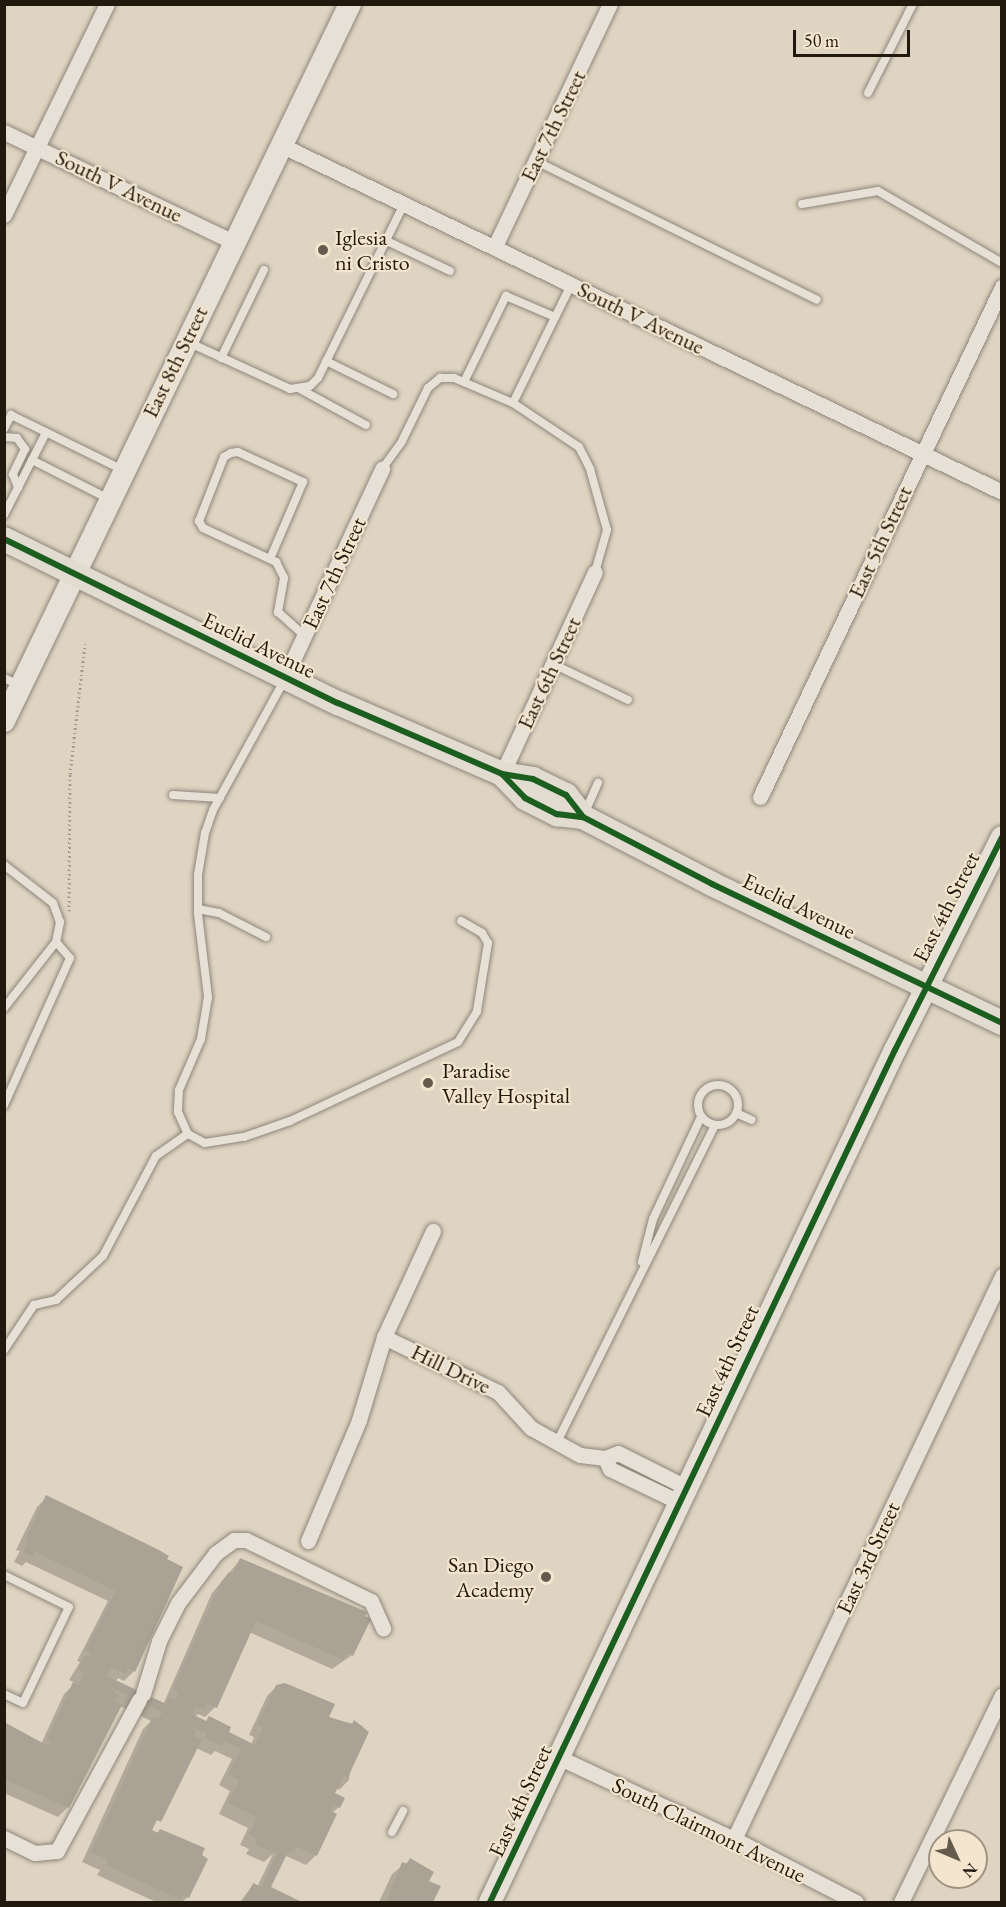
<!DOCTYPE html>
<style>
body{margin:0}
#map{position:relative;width:1006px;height:1907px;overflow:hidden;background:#dfd4c1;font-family:"EB Garamond",serif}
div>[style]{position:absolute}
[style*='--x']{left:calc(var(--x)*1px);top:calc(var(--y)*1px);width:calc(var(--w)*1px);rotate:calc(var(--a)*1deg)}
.shadow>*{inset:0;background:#0003}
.building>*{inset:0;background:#aaa295}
.path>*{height:3px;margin-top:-1.5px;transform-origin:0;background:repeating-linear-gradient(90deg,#a09b93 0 1.5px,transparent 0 4.5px)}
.roads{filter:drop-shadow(0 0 2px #8e867b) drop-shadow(0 0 2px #8e867b)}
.lane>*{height:8px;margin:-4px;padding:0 4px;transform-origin:4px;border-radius:4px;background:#e6e0d6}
.lane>.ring{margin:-4px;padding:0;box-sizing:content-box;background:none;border:8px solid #e6e0d6;border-radius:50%}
.street>*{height:15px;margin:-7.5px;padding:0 7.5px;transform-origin:7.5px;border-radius:7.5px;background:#e6e0d6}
.secondary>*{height:22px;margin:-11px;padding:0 11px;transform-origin:11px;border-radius:11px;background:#e6e0d6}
.primary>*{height:24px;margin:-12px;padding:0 12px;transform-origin:12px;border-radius:12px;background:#e2dbcf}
.cycleway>*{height:6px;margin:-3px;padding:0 3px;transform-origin:3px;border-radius:3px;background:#1b5e20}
.dots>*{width:16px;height:16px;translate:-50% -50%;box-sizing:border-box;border:3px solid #f3e5ce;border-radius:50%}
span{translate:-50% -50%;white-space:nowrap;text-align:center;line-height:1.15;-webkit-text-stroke:4.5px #f3e5ce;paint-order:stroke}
.street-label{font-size:22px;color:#22190e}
.poi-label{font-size:22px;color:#22190e}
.left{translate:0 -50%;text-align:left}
.right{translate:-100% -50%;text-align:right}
.frame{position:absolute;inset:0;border:6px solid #22190e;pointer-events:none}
.north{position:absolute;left:928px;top:1829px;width:60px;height:60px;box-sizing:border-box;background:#f3e5ce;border:2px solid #9f9381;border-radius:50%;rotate:134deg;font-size:16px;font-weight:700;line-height:24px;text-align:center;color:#22190e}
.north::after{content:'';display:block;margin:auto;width:21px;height:27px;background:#645a4d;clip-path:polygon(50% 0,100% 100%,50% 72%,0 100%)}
.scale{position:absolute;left:793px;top:30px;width:117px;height:27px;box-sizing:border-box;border:3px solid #22190e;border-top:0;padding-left:8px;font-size:18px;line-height:21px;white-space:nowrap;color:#22190e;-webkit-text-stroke:4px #f3e5ce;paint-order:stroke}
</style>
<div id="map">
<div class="shadow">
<i style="clip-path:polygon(47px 1497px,158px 1551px,134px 1671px,124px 1681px,118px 1678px,115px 1682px,163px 1705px,212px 1593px,240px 1560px,352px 1655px,332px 1669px,249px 1632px,215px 1707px,205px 1717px,198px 1714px,195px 1717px,251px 1745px,254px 1737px,249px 1735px,267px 1696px,277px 1686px,327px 1718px,363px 1726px,348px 1781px,339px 1790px,336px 1787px,333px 1794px,339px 1807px,332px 1813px,316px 1855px,306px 1865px,286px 1856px,269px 1888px,298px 1902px,240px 1902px,253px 1885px,257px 1887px,273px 1854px,264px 1862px,246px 1854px,249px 1849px,240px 1845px,248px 1828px,219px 1814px,230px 1791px,219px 1785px,232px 1759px,215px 1751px,211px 1755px,196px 1748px,150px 1831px,156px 1834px,160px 1830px,188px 1897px,182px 1902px,156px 1902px,97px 1875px,100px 1870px,82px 1862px,143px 1729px,151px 1721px,120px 1706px,68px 1807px,58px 1817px,4px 1793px,4px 1725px,41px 1744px,64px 1694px,75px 1683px,69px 1680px,80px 1662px,77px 1661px,108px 1601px,26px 1562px,22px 1566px,14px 1562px,20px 1551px,16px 1550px,37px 1507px)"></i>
<i style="clip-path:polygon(410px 1860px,427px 1882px,439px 1887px,432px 1902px,379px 1902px,392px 1874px)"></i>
</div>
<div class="building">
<i style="clip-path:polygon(46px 1495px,159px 1550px,169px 1556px,167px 1559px,183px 1567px,135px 1672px,128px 1668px,125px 1674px,111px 1667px,107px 1676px,166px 1704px,169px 1697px,175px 1700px,179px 1692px,173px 1689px,193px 1643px,222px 1581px,229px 1572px,233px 1574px,240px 1558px,367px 1612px,365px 1616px,371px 1619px,353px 1656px,347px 1653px,343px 1660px,256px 1621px,217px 1708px,207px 1704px,204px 1710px,196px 1706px,192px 1714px,206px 1721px,209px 1716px,231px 1727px,229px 1732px,255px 1745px,263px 1727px,257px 1725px,276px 1685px,285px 1683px,335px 1704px,329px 1717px,352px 1724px,354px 1720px,369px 1732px,348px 1777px,350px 1781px,344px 1775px,335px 1793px,345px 1798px,340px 1808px,334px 1805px,331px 1811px,337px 1814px,317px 1856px,295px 1846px,291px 1853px,288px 1852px,271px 1887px,302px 1902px,244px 1902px,253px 1883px,261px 1887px,279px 1849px,275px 1853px,255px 1844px,257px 1839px,249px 1834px,257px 1817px,228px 1803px,239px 1781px,228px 1775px,241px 1749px,225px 1741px,222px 1746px,205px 1738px,207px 1733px,197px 1729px,194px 1736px,202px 1739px,161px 1822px,157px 1820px,152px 1830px,158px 1833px,160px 1829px,205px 1848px,202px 1855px,208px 1859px,189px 1898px,183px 1895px,181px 1900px,106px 1865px,108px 1860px,91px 1852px,153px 1717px,158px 1720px,162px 1712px,106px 1685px,118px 1694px,115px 1701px,122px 1705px,69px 1808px,4px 1779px,4px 1722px,48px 1746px,51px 1741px,47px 1740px,73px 1682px,79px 1685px,84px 1673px,78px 1669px,85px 1655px,89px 1657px,91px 1653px,85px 1650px,116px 1591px,35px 1552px,33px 1557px,23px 1552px,28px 1541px,25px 1540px)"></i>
<i style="clip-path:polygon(410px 1858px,434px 1872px,429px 1881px,441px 1886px,433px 1902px,386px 1902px,402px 1862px,407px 1864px)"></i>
</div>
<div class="path">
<i style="--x:69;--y:911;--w:137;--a:-89.6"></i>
<i style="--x:70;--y:774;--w:131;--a:-83.4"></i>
</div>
<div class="roads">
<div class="lane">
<i style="--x:868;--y:93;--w:100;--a:-63.2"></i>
<i style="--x:536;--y:161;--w:313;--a:26.3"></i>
<i style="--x:802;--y:204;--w:77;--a:-9.7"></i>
<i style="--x:878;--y:191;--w:143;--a:30.1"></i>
<i style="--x:385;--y:240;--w:72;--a:25.5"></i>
<i style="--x:571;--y:285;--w:131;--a:116.2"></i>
<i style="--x:513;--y:403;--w:79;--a:33.7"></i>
<i style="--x:579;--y:447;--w:25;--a:63"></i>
<i style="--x:590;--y:469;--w:63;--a:74.4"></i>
<i style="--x:607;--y:530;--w:44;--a:105.9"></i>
<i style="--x:190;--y:343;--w:110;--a:24.7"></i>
<i style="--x:290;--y:389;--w:20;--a:-9"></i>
<i style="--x:310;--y:386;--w:11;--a:-45"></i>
<i style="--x:318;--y:378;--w:194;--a:-63.7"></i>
<i style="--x:221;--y:358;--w:98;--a:-64"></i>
<i style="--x:326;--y:361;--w:75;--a:26.2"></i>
<i style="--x:464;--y:382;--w:96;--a:-64"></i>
<i style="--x:506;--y:296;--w:53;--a:23.2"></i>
<i style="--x:300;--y:389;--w:75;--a:28.6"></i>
<i style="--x:4;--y:429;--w:16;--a:-63"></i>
<i style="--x:11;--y:415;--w:125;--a:26.2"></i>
<i style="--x:4;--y:437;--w:13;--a:4"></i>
<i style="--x:17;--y:438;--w:14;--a:54"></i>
<i style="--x:25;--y:449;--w:28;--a:116"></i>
<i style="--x:13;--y:474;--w:15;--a:70"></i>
<i style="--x:32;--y:460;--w:31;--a:-63"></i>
<i style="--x:382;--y:469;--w:34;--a:-54"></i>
<i style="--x:402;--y:441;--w:59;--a:-63.9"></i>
<i style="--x:428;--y:388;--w:16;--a:-40"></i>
<i style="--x:440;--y:378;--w:14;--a:0"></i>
<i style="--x:454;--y:378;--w:64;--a:23"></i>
<i style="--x:4;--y:515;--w:62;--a:-63"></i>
<i style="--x:32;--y:460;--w:86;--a:26.9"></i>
<i style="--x:270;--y:559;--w:84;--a:-66.8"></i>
<i style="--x:303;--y:482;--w:72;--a:-155.2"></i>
<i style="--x:238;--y:452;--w:7;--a:172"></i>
<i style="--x:231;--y:453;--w:8;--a:150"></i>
<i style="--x:224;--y:457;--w:69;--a:111.3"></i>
<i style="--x:199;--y:521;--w:8;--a:60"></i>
<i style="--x:203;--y:528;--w:81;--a:25"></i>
<i style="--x:276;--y:562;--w:18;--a:63"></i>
<i style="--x:284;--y:578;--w:35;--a:100"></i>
<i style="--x:278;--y:612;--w:36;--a:42"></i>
<i style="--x:553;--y:664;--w:83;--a:25.6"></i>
<i style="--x:4;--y:678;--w:17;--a:25"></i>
<i style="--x:285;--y:679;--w:149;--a:118.8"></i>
<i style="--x:213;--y:810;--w:24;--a:109"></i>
<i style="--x:205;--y:833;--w:43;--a:99.5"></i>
<i style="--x:198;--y:875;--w:39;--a:90"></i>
<i style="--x:198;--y:914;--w:84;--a:83.1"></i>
<i style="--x:208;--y:997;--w:43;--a:99.5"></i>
<i style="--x:201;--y:1039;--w:56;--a:113.3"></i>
<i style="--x:179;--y:1090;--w:22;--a:93"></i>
<i style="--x:178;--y:1112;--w:24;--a:66"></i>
<i style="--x:188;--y:1134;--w:19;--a:28"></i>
<i style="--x:205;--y:1143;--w:39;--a:-9"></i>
<i style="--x:244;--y:1137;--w:49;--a:-19.2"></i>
<i style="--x:290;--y:1121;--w:186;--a:-25.2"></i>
<i style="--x:458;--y:1042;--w:36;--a:-58"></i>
<i style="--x:477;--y:1011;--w:69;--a:-80.8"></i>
<i style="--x:488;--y:943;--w:12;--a:-121"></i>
<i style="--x:482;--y:933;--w:24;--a:-150"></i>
<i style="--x:173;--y:795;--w:47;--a:3.7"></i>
<i style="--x:585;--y:812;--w:32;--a:-66"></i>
<i style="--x:4;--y:865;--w:62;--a:37.8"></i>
<i style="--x:53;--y:903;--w:20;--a:70"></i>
<i style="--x:60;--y:922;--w:20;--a:101"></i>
<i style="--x:56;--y:942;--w:84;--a:128.2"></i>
<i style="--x:198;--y:909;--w:21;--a:11"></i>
<i style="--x:219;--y:913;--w:53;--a:27.1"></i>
<i class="ring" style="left:698px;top:1085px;width:32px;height:32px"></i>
<i style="--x:4;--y:1105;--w:161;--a:-65.8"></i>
<i style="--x:70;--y:958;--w:21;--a:-131"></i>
<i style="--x:736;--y:1113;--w:17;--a:24"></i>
<i style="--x:642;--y:1262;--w:44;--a:-75.7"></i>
<i style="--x:653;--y:1219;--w:113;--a:-64.8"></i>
<i style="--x:4;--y:1350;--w:54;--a:-56.3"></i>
<i style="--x:34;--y:1305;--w:23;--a:-13"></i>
<i style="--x:56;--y:1300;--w:64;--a:-43.1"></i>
<i style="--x:103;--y:1256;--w:113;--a:-62.1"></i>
<i style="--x:156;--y:1156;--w:39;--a:-35"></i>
<i style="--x:557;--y:1442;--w:354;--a:-63.5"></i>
<i style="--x:4;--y:1575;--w:72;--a:26.2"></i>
<i style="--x:69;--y:1607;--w:106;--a:115.6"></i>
<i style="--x:23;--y:1703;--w:21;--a:-155"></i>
<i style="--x:392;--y:1832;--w:24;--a:-62"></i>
</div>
<div class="street">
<i style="--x:4;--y:132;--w:255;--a:25.6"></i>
<i style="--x:281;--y:145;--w:800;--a:25.7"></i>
<i style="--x:4;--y:215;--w:235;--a:-64"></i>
<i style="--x:495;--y:246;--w:268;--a:-64.6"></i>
<i style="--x:285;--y:677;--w:230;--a:-65"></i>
<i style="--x:502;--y:774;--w:222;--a:-65.3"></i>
<i style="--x:760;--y:797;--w:565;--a:-64.62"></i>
<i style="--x:384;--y:1337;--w:127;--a:25.8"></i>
<i style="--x:498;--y:1392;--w:49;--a:47.5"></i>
<i style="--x:531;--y:1428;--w:56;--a:28.9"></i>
<i style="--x:580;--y:1455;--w:25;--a:7"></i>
<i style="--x:605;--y:1458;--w:14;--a:-21"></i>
<i style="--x:618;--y:1453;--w:78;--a:26.6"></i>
<i style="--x:605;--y:1458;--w:12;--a:66"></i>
<i style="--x:610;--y:1469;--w:79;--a:25.6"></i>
<i style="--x:308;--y:1541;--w:131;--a:-67.1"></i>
<i style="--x:359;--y:1420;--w:87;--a:-73.2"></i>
<i style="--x:384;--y:1337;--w:117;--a:-65.2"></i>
<i style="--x:143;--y:1694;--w:55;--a:-73.2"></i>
<i style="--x:159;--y:1641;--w:42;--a:-63.4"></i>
<i style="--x:178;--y:1603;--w:63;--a:-52.8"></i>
<i style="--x:216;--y:1553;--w:22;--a:-36"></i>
<i style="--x:234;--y:1540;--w:12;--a:0"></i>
<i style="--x:246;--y:1540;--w:139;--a:26"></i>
<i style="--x:371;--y:1601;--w:30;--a:66"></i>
<i style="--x:560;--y:1758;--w:192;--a:25"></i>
<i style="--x:734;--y:1839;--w:137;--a:27.3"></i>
<i style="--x:4;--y:1838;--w:34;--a:26"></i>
<i style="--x:35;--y:1853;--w:22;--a:-5"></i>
<i style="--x:57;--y:1851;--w:172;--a:-61.5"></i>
<i style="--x:734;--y:1839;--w:624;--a:-64.54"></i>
<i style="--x:901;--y:1902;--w:230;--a:-64"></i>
</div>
<div class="secondary">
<i style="--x:4;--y:721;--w:796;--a:-64.24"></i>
<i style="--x:490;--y:1902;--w:943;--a:-64.58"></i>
<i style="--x:895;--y:1050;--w:238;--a:-63.3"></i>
</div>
<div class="primary">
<i style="--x:4;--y:539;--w:372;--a:26.2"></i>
<i style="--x:338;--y:703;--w:179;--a:23.4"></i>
<i style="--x:502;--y:774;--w:31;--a:9"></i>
<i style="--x:533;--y:779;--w:37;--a:26"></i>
<i style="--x:566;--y:795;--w:28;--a:52"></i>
<i style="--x:502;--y:774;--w:33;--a:46"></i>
<i style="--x:525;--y:798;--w:36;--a:27"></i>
<i style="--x:557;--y:814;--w:26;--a:7"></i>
<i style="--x:583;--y:817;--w:145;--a:27.4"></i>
<i style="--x:712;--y:884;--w:322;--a:25.6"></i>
</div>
</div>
<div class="cycleway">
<i style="--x:4;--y:539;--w:372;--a:26.2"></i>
<i style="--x:338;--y:703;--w:179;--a:23.4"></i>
<i style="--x:502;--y:774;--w:31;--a:9"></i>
<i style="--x:533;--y:779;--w:37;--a:26"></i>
<i style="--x:566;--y:795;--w:28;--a:52"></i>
<i style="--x:502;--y:774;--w:33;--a:46"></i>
<i style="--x:525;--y:798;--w:36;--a:27"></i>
<i style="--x:557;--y:814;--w:26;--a:7"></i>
<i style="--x:583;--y:817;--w:145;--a:27.4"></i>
<i style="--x:712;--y:884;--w:322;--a:25.6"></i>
<i style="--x:490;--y:1902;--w:943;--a:-64.58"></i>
<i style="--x:895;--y:1050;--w:238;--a:-63.3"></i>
</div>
<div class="dots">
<i style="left:323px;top:250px;background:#645a4d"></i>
<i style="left:428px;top:1083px;background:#645a4d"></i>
<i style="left:546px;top:1577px;background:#645a4d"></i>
</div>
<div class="street-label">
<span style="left:553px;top:126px;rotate:-64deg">East 7th Street</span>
<span style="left:119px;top:186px;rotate:26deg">South V Avenue</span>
<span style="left:641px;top:318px;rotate:26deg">South V Avenue</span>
<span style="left:175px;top:362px;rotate:-64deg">East 8th Street</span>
<span style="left:880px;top:542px;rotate:-65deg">East 5th Street</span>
<span style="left:334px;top:573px;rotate:-65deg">East 7th Street</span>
<span style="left:259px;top:645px;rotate:26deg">Euclid Avenue</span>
<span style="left:549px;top:673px;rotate:-65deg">East 6th Street</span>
<span style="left:799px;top:906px;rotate:26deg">Euclid Avenue</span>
<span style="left:946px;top:907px;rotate:-63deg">East 4th Street</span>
<span style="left:727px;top:1361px;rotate:-65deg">East 4th Street</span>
<span style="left:451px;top:1369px;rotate:26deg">Hill Drive</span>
<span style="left:868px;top:1558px;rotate:-65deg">East 3rd Street</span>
<span style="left:520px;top:1801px;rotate:-65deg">East 4th Street</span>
<span style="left:709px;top:1830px;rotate:26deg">South Clairmont Avenue</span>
</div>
<div class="poi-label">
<span class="left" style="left:335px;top:250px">Iglesia<br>ni Cristo</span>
<span class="left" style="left:442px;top:1083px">Paradise<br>Valley Hospital</span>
<span class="right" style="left:534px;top:1577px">San Diego<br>Academy</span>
</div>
<div class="frame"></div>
<div class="north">N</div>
<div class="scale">50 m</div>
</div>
